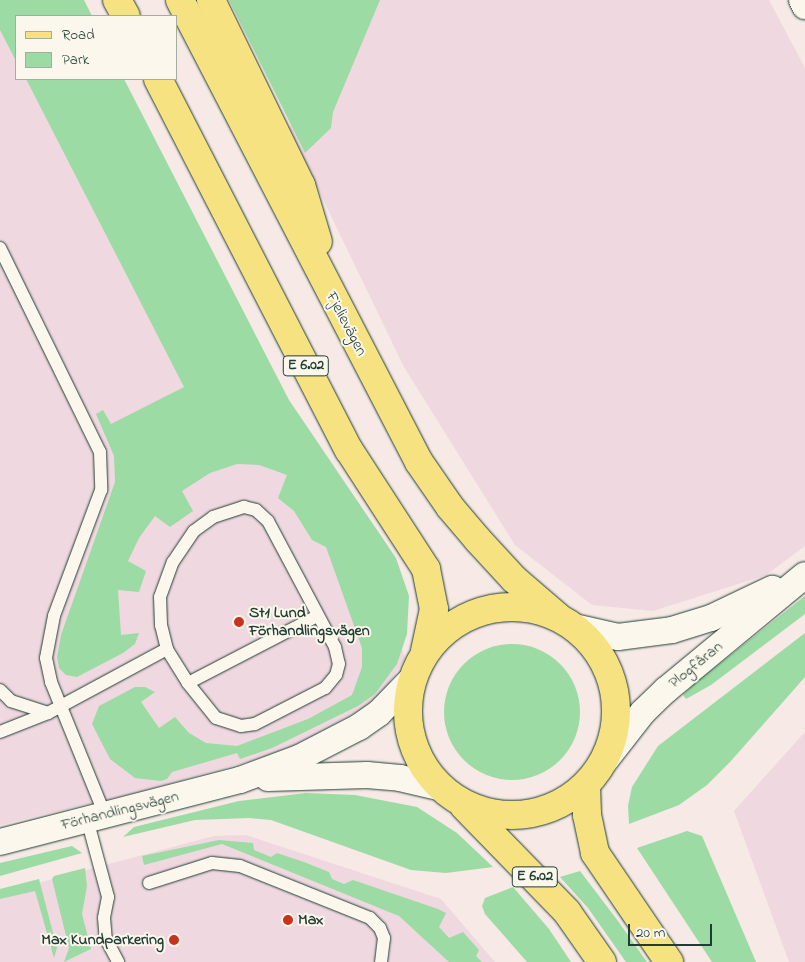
<!DOCTYPE html>
<meta charset="utf-8">
<style>
body{margin:0}
#map{position:relative;width:805px;height:962px;overflow:hidden;background:#f6e9e6;font-family:"Indie Flower",sans-serif}
div>[style]{position:absolute}
[style*='--x']{left:calc(var(--x)*1px);top:calc(var(--y)*1px);width:calc(var(--w)*1px);rotate:calc(var(--a)*1deg)}
.built>*{inset:0;background:#efd8df}
.green>*{inset:0;background:#9cdba4}
.round{border-radius:50%}
.roads{filter:drop-shadow(0 0 1px #1f3d34) drop-shadow(0 0 1px #1f3d34)}
.lane>*{height:12px;margin:-6px;padding:0 6px;transform-origin:6px;border-radius:6px;background:#fbf7ec}
.street>*{height:26px;margin:-13px;padding:0 13px;transform-origin:13px;border-radius:13px;background:#fbf7ec}
.primary>*{height:28px;margin:-14px;padding:0 14px;transform-origin:14px;border-radius:14px;background:#f7e281}
.primary>.ring{margin:-14px;padding:0;box-sizing:content-box;background:none;border:28px solid #f7e281;border-radius:50%}
.dots>*{width:14px;height:14px;translate:-50% -50%;box-sizing:border-box;border:2px solid #fbf7ec;border-radius:50%}
span{translate:-50% -50%;white-space:nowrap;text-align:center;line-height:1.15;-webkit-text-stroke:4px #fbf7ec;paint-order:stroke}
.shield-label span{padding:1px 4px;background:#fbf7ec;border:1px solid;border-radius:4px;-webkit-text-stroke-width:0}
.shield-label{font-size:15px;color:#1f3d34;font-weight:700}
.street-label{font-size:16px;color:#1f3d34}
.poi-label{font-size:16px;color:#1f3d34;font-weight:700}
.left{translate:0 -50%;text-align:left}
.right{translate:-100% -50%;text-align:right}
.legend{position:absolute;left:15px;top:15px;width:162px;height:65px;box-sizing:border-box;background:#fbf7ec;border:1px solid #a3ada2;margin:0;padding:6px 9px;list-style:none;font-size:15px;color:#1f3d34}
.legend li{display:flex;align-items:center;gap:10px;height:25px}
.legend b{width:25px;border:1px solid #a3ada2}
.scale{position:absolute;left:628px;top:924px;width:84px;height:22px;box-sizing:border-box;border:2px solid #1f3d34;border-top:0;padding-left:6px;font-size:15px;line-height:18px;white-space:nowrap;color:#1f3d34;-webkit-text-stroke:4px #fbf7ec;paint-order:stroke}
</style>
<div id="map">
<div class="built">
<i style="clip-path:polygon(0 0,16px 16px,16px 79px,96px 79px,378px 566px,405px 659px,378px 700px,286px 751px,143px 791px,0 825px)"></i>
<i style="clip-path:polygon(356px 0,769px 0,805px 68px,805px 546px,766px 575px,653px 611px,592px 605px,515px 545px,404px 367px,289px 129px)"></i>
<i style="clip-path:polygon(805px 732px,805px 962px,789px 962px,734px 811px)"></i>
<i style="clip-path:polygon(246px 835px,441px 899px,495px 962px,0 962px,0 893px,214px 836px)"></i>
</div>
<div class="green">
<i style="clip-path:polygon(0 0,84px 0,92px 16px,16px 16px,16px 61px,0 30px)"></i>
<i style="clip-path:polygon(229px 0,380px 0,333px 112px,331px 128px,305px 153px)"></i>
<i style="clip-path:polygon(26px 79px,124px 79px,289px 400px,396px 558px,409px 596px,407px 634px,397px 664px,375px 694px,358px 706px,272px 748px,240px 759px,237px 753px,172px 772px,167px 779px,161px 781px,135px 778px,110px 759px,92px 724px,99px 706px,135px 687px,145px 687px,155px 692px,141px 702px,159px 728px,175px 717px,189px 733px,206px 743px,237px 746px,308px 719px,352px 695px,362px 667px,362px 648px,326px 547px,312px 540px,294px 511px,278px 498px,287px 475px,259px 465px,237px 464px,210px 473px,182px 491px,193px 511px,170px 527px,155px 516px,139px 538px,128px 561px,146px 571px,139px 592px,118px 590px,121px 635px,139px 633px,135px 644px,123px 653px,77px 677px,66px 675px,59px 668px,57px 657px,61px 635px,115px 482px,114px 456px,96px 414px,103px 410px,111px 424px,184px 387px)"></i>
<i style="clip-path:polygon(805px 596px,805px 614px,711px 685px,686px 699px,683px 695px,694px 684px)"></i>
<i style="clip-path:polygon(805px 633px,805px 677px,730px 762px,707px 785px,679px 805px,629px 824px,628px 806px,632px 787px,658px 746px)"></i>
<i class="round" style="left:444px;top:644px;width:136px;height:136px"></i>
<i style="clip-path:polygon(306px 793px,355px 795px,417px 807px,457px 833px,493px 867px,446px 873px,411px 870px,271px 820px,249px 818px,195px 820px,123px 837px,134px 827px,239px 801px)"></i>
<i style="clip-path:polygon(687px 831px,702px 836px,756px 962px,712px 962px,637px 848px)"></i>
<i style="clip-path:polygon(219px 840px,253px 843px,254px 850px,271px 857px,277px 853px,304px 862px,329px 872px,332px 879px,344px 884px,353px 880px,438px 909px,446px 913px,439px 927px,449px 938px,463px 932px,479px 950px,476px 956px,482px 962px,449px 962px,399px 916px,222px 844px,144px 865px,142px 856px)"></i>
<i style="clip-path:polygon(72px 846px,82px 853px,0 876px,0 863px)"></i>
<i style="clip-path:polygon(85px 868px,87px 886px,82px 914px,91px 949px,64px 962px,69px 948px,52px 879px,54px 876px)"></i>
<i style="clip-path:polygon(580px 871px,618px 921px,647px 962px,626px 962px,588px 908px,560px 877px)"></i>
<i style="clip-path:polygon(39px 879px,57px 948px,54px 958px,35px 891px,0 899px,0 889px)"></i>
<i style="clip-path:polygon(513px 887px,549px 929px,571px 962px,527px 962px,485px 914px,482px 906px,485px 898px)"></i>
</div>
<div class="roads">
<div class="lane">
<i style="--x:0;--y:248;--w:227;--a:63.9"></i>
<i style="--x:100;--y:452;--w:38;--a:88"></i>
<i style="--x:101;--y:490;--w:134;--a:110.5"></i>
<i style="--x:54;--y:616;--w:43;--a:100.8"></i>
<i style="--x:46;--y:658;--w:25;--a:78"></i>
<i style="--x:51;--y:682;--w:144;--a:67.9"></i>
<i style="--x:244;--y:507;--w:12;--a:14"></i>
<i style="--x:256;--y:510;--w:16;--a:43"></i>
<i style="--x:268;--y:521;--w:143;--a:62"></i>
<i style="--x:335;--y:647;--w:17;--a:77"></i>
<i style="--x:339;--y:664;--w:11;--a:105"></i>
<i style="--x:336;--y:675;--w:17;--a:130"></i>
<i style="--x:325;--y:688;--w:79;--a:152.8"></i>
<i style="--x:255;--y:724;--w:14;--a:172"></i>
<i style="--x:241;--y:726;--w:26;--a:-162"></i>
<i style="--x:216;--y:718;--w:45;--a:-128.7"></i>
<i style="--x:188;--y:683;--w:40;--a:-122"></i>
<i style="--x:167;--y:649;--w:25;--a:-104"></i>
<i style="--x:161;--y:625;--w:28;--a:-92"></i>
<i style="--x:160;--y:597;--w:37;--a:-70"></i>
<i style="--x:173;--y:562;--w:37;--a:-56"></i>
<i style="--x:194;--y:531;--w:24;--a:-36"></i>
<i style="--x:213;--y:517;--w:33;--a:-18"></i>
<i style="--x:188;--y:683;--w:145;--a:-27.4"></i>
<i style="--x:0;--y:690;--w:16;--a:45"></i>
<i style="--x:11;--y:701;--w:39;--a:18"></i>
<i style="--x:0;--y:732;--w:52;--a:-21.6"></i>
<i style="--x:48;--y:713;--w:135;--a:-28.3"></i>
<i style="--x:87;--y:819;--w:81;--a:74.9"></i>
<i style="--x:108;--y:897;--w:21;--a:101"></i>
<i style="--x:104;--y:918;--w:21;--a:85"></i>
<i style="--x:106;--y:939;--w:26;--a:62"></i>
<i style="--x:149;--y:883;--w:66;--a:-17.6"></i>
<i style="--x:212;--y:863;--w:28;--a:6"></i>
<i style="--x:240;--y:866;--w:140;--a:21.8"></i>
<i style="--x:370;--y:918;--w:14;--a:45"></i>
<i style="--x:380;--y:928;--w:11;--a:68"></i>
<i style="--x:384;--y:938;--w:24;--a:97"></i>
</div>
<div class="street">
<i style="--x:802;--y:0;--w:7;--a:63"></i>
<i style="--x:574;--y:627;--w:45;--a:12.8"></i>
<i style="--x:618;--y:637;--w:54;--a:-7.4"></i>
<i style="--x:672;--y:630;--w:41;--a:-17.1"></i>
<i style="--x:711;--y:618;--w:68;--a:-25.4"></i>
<i style="--x:600;--y:767;--w:70;--a:-52"></i>
<i style="--x:643;--y:712;--w:32;--a:-44"></i>
<i style="--x:666;--y:690;--w:180;--a:-39.6"></i>
<i style="--x:268;--y:778;--w:99;--a:-1.7"></i>
<i style="--x:367;--y:775;--w:33;--a:5"></i>
<i style="--x:400;--y:778;--w:43;--a:13.4"></i>
<i style="--x:0;--y:842;--w:248;--a:-14.5"></i>
<i style="--x:240;--y:780;--w:63;--a:-20.4"></i>
<i style="--x:299;--y:758;--w:68;--a:-27.3"></i>
<i style="--x:359;--y:727;--w:24;--a:-35"></i>
<i style="--x:379;--y:713;--w:47;--a:-45.9"></i>
</div>
<div class="primary">
<i style="--x:117;--y:0;--w:18;--a:61"></i>
<i style="--x:180;--y:0;--w:520;--a:62.65"></i>
<i style="--x:419;--y:462;--w:55;--a:55.4"></i>
<i style="--x:450;--y:507;--w:43;--a:49.7"></i>
<i style="--x:478;--y:540;--w:53;--a:47.3"></i>
<i style="--x:514;--y:579;--w:58;--a:40.8"></i>
<i style="--x:211;--y:0;--w:206;--a:64.1"></i>
<i style="--x:301;--y:185;--w:59;--a:73.4"></i>
<i style="--x:158;--y:79;--w:417;--a:62.8"></i>
<i style="--x:349;--y:450;--w:142;--a:57.1"></i>
<i style="--x:426;--y:569;--w:41;--a:78.7"></i>
<i style="--x:434;--y:609;--w:43;--a:102.1"></i>
<i class="ring" style="left:408px;top:607px;width:180px;height:180px"></i>
<i style="--x:586;--y:785;--w:30;--a:88"></i>
<i style="--x:587;--y:815;--w:39;--a:78"></i>
<i style="--x:595;--y:853;--w:132;--a:55.8"></i>
<i style="--x:464;--y:806;--w:148;--a:45.8"></i>
<i style="--x:567;--y:912;--w:61;--a:55"></i>
</div>
</div>
<div class="dots">
<i style="left:239px;top:622px;background:#c8321e"></i>
<i style="left:288px;top:920px;background:#c8321e"></i>
<i style="left:174px;top:940px;background:#c8321e"></i>
</div>
<div class="shield-label">
<span style="left:306px;top:366px">E 6.02</span>
<span style="left:535px;top:877px">E 6.02</span>
</div>
<div class="street-label">
<span style="left:346px;top:324px;rotate:62deg">Fjelievägen</span>
<span style="left:696px;top:665px;rotate:-39deg">Plogfåran</span>
<span style="left:120px;top:811px;rotate:-14deg">Förhandlingsvägen</span>
</div>
<div class="poi-label">
<span class="left" style="left:249px;top:622px">St1 Lund<br>Förhandlingsvägen</span>
<span class="left" style="left:298px;top:920px">Max</span>
<span class="right" style="left:164px;top:940px">Max Kundparkering</span>
</div>
<ul class="legend">
<li><b style="height:6px;background:#f7e281"></b>Road</li>
<li><b style="height:14px;background:#9cdba4"></b>Park</li>
</ul>
<div class="scale">20 m</div>
</div>
